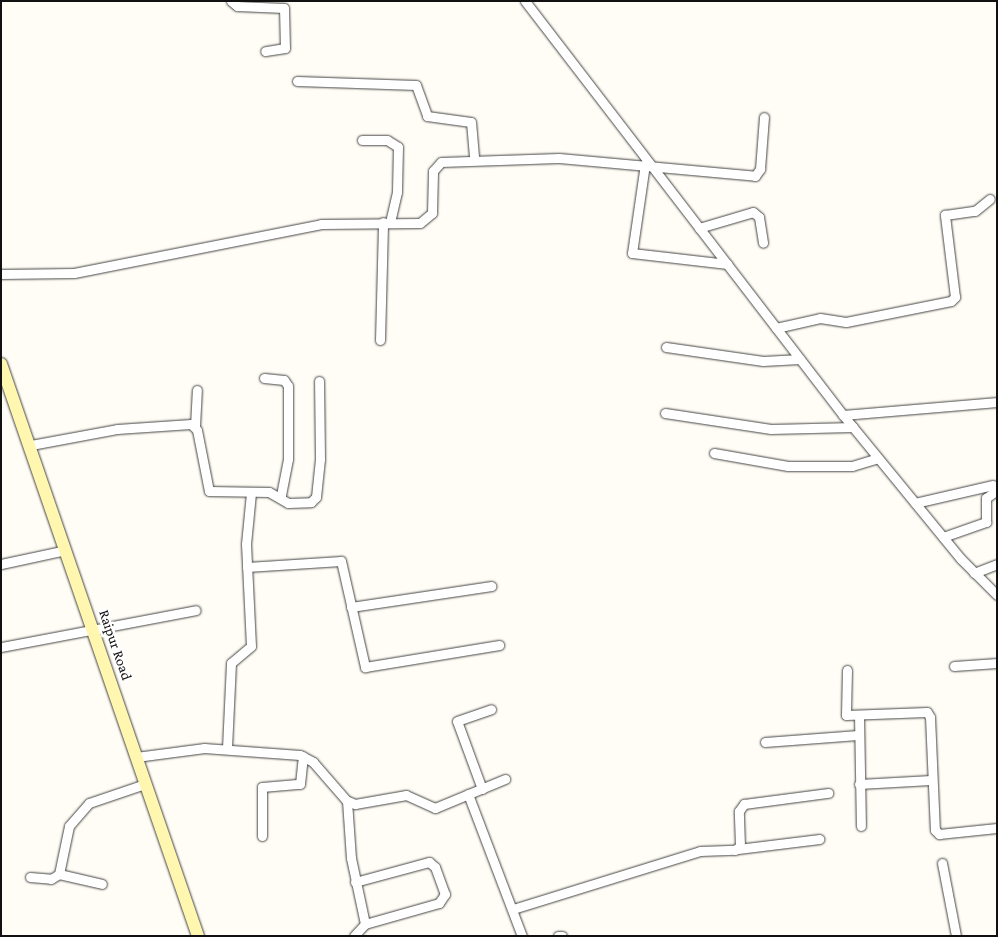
<!DOCTYPE html>
<style>
body{margin:0}
#map{position:relative;width:998px;height:937px;overflow:hidden;background:#fffdf5;font-family:"Crimson Pro",serif}
div>[style]{position:absolute}
[style*='--x']{left:calc(var(--x)*1px);top:calc(var(--y)*1px);width:calc(var(--w)*1px);rotate:calc(var(--a)*1deg)}
.roads{filter:drop-shadow(0 0 1px #444) drop-shadow(0 0 1px #444)}
.street>*{height:9px;margin:-4.5px;padding:0 4.5px;transform-origin:4.5px;border-radius:4.5px;background:#fff}
.secondary>*{height:12px;margin:-6px;padding:0 6px;transform-origin:6px;border-radius:6px;background:#fff6b0}
span{translate:-50% -50%;white-space:nowrap;text-align:center;line-height:1.15;-webkit-text-stroke:5px #fff;paint-order:stroke}
.street-label{font-size:15px;color:#111}
.frame{position:absolute;inset:0;border:2px solid #111;pointer-events:none}
</style>
<div id="map">
<div class="roads">
<div class="street">
<i style="--x:231;--y:1;--w:8;--a:40"></i>
<i style="--x:237;--y:6;--w:47;--a:2.4"></i>
<i style="--x:284;--y:8;--w:40;--a:88.6"></i>
<i style="--x:285;--y:48;--w:20;--a:171"></i>
<i style="--x:525;--y:1;--w:522;--a:52.47"></i>
<i style="--x:843;--y:415;--w:186;--a:50.7"></i>
<i style="--x:961;--y:559;--w:51;--a:45"></i>
<i style="--x:297;--y:81;--w:119;--a:1.9"></i>
<i style="--x:416;--y:85;--w:33;--a:70"></i>
<i style="--x:427;--y:116;--w:44;--a:7.8"></i>
<i style="--x:471;--y:122;--w:36;--a:85"></i>
<i style="--x:362;--y:140;--w:25;--a:0"></i>
<i style="--x:387;--y:140;--w:13;--a:32"></i>
<i style="--x:398;--y:147;--w:45;--a:91.3"></i>
<i style="--x:397;--y:192;--w:31;--a:103"></i>
<i style="--x:645;--y:164;--w:90;--a:98.3"></i>
<i style="--x:632;--y:253;--w:96;--a:6.6"></i>
<i style="--x:699;--y:228;--w:56;--a:-16.5"></i>
<i style="--x:753;--y:212;--w:8;--a:40"></i>
<i style="--x:759;--y:217;--w:26;--a:81"></i>
<i style="--x:1;--y:274;--w:73;--a:-0.8"></i>
<i style="--x:74;--y:273;--w:252;--a:-11.2"></i>
<i style="--x:321;--y:224;--w:99;--a:-0.6"></i>
<i style="--x:420;--y:223;--w:16;--a:-40"></i>
<i style="--x:432;--y:213;--w:42;--a:-88.6"></i>
<i style="--x:433;--y:171;--w:12;--a:-48"></i>
<i style="--x:441;--y:162;--w:118;--a:-1.9"></i>
<i style="--x:559;--y:158;--w:197;--a:5.2"></i>
<i style="--x:755;--y:176;--w:9;--a:-54"></i>
<i style="--x:760;--y:169;--w:52;--a:-85.6"></i>
<i style="--x:776;--y:328;--w:45;--a:-12.8"></i>
<i style="--x:820;--y:318;--w:26;--a:9"></i>
<i style="--x:846;--y:322;--w:107;--a:-11.3"></i>
<i style="--x:951;--y:301;--w:6;--a:-45"></i>
<i style="--x:955;--y:297;--w:83;--a:-97"></i>
<i style="--x:945;--y:215;--w:30;--a:-8"></i>
<i style="--x:975;--y:211;--w:19;--a:-39"></i>
<i style="--x:380;--y:340;--w:118;--a:-88.5"></i>
<i style="--x:666;--y:347;--w:98;--a:8.2"></i>
<i style="--x:763;--y:361;--w:37;--a:-3"></i>
<i style="--x:264;--y:378;--w:20;--a:6"></i>
<i style="--x:284;--y:380;--w:7;--a:56"></i>
<i style="--x:288;--y:386;--w:73;--a:90"></i>
<i style="--x:288;--y:459;--w:38;--a:101"></i>
<i style="--x:665;--y:413;--w:107;--a:8.6"></i>
<i style="--x:771;--y:429;--w:82;--a:-1.4"></i>
<i style="--x:843;--y:415;--w:155;--a:-4.8"></i>
<i style="--x:195;--y:426;--w:36;--a:-87"></i>
<i style="--x:31;--y:445;--w:87;--a:-10.5"></i>
<i style="--x:117;--y:429;--w:74;--a:-3.9"></i>
<i style="--x:191;--y:424;--w:8;--a:45"></i>
<i style="--x:197;--y:430;--w:62;--a:78.9"></i>
<i style="--x:209;--y:491;--w:60;--a:1"></i>
<i style="--x:269;--y:492;--w:22;--a:30"></i>
<i style="--x:288;--y:503;--w:23;--a:-2"></i>
<i style="--x:311;--y:502;--w:7;--a:-45"></i>
<i style="--x:316;--y:497;--w:38;--a:-84"></i>
<i style="--x:320;--y:459;--w:78;--a:-90.7"></i>
<i style="--x:714;--y:453;--w:75;--a:10"></i>
<i style="--x:788;--y:466;--w:64;--a:0"></i>
<i style="--x:852;--y:466;--w:27;--a:-17"></i>
<i style="--x:915;--y:503;--w:80;--a:-13"></i>
<i style="--x:943;--y:537;--w:46;--a:-19.2"></i>
<i style="--x:986;--y:522;--w:24;--a:-90"></i>
<i style="--x:986;--y:498;--w:14;--a:-36"></i>
<i style="--x:1;--y:564;--w:66;--a:-12.2"></i>
<i style="--x:247;--y:567;--w:94;--a:-3.7"></i>
<i style="--x:341;--y:561;--w:109;--a:77.2"></i>
<i style="--x:365;--y:667;--w:136;--a:-9.3"></i>
<i style="--x:974;--y:573;--w:25;--a:-21"></i>
<i style="--x:351;--y:607;--w:142;--a:-8.5"></i>
<i style="--x:1;--y:647;--w:198;--a:-10.7"></i>
<i style="--x:954;--y:666;--w:43;--a:-4"></i>
<i style="--x:847;--y:670;--w:45;--a:91.3"></i>
<i style="--x:846;--y:715;--w:81;--a:-2.1"></i>
<i style="--x:927;--y:712;--w:6;--a:59"></i>
<i style="--x:930;--y:717;--w:113;--a:87.5"></i>
<i style="--x:935;--y:830;--w:6;--a:45"></i>
<i style="--x:939;--y:834;--w:58;--a:-5.9"></i>
<i style="--x:859;--y:715;--w:111;--a:89"></i>
<i style="--x:765;--y:742;--w:93;--a:-4.3"></i>
<i style="--x:227;--y:748;--w:85;--a:-87.3"></i>
<i style="--x:231;--y:663;--w:26;--a:-40"></i>
<i style="--x:251;--y:646;--w:102;--a:-92.8"></i>
<i style="--x:246;--y:544;--w:51;--a:-84.4"></i>
<i style="--x:136;--y:757;--w:69;--a:-7.5"></i>
<i style="--x:204;--y:748;--w:96;--a:4.2"></i>
<i style="--x:300;--y:755;--w:15;--a:28"></i>
<i style="--x:313;--y:762;--w:50;--a:49"></i>
<i style="--x:346;--y:800;--w:10;--a:24"></i>
<i style="--x:355;--y:804;--w:52;--a:-10"></i>
<i style="--x:406;--y:795;--w:32;--a:24"></i>
<i style="--x:435;--y:808;--w:76;--a:-22.5"></i>
<i style="--x:859;--y:784;--w:72;--a:-3.2"></i>
<i style="--x:482;--y:789;--w:72;--a:-110.2"></i>
<i style="--x:457;--y:721;--w:36;--a:-19"></i>
<i style="--x:468;--y:794;--w:152;--a:69.2"></i>
<i style="--x:347;--y:801;--w:57;--a:86"></i>
<i style="--x:351;--y:858;--w:67;--a:78"></i>
<i style="--x:365;--y:924;--w:16;--a:133"></i>
<i style="--x:262;--y:836;--w:49;--a:-90"></i>
<i style="--x:262;--y:787;--w:38;--a:-5"></i>
<i style="--x:300;--y:784;--w:28;--a:-84"></i>
<i style="--x:738;--y:849;--w:82;--a:-7"></i>
<i style="--x:942;--y:863;--w:74;--a:79.1"></i>
<i style="--x:59;--y:874;--w:44;--a:13.1"></i>
<i style="--x:30;--y:877;--w:21;--a:5"></i>
<i style="--x:51;--y:879;--w:9;--a:-32"></i>
<i style="--x:59;--y:874;--w:49;--a:-78.2"></i>
<i style="--x:69;--y:826;--w:30;--a:-49"></i>
<i style="--x:89;--y:803;--w:59;--a:-18.7"></i>
<i style="--x:355;--y:882;--w:77;--a:-15.1"></i>
<i style="--x:429;--y:862;--w:8;--a:40"></i>
<i style="--x:435;--y:867;--w:29;--a:70"></i>
<i style="--x:445;--y:894;--w:11;--a:124"></i>
<i style="--x:439;--y:903;--w:77;--a:164.2"></i>
<i style="--x:513;--y:909;--w:196;--a:-17.2"></i>
<i style="--x:700;--y:851;--w:35;--a:-2"></i>
<i style="--x:735;--y:850;--w:6;--a:-39"></i>
<i style="--x:740;--y:846;--w:35;--a:-92"></i>
<i style="--x:739;--y:811;--w:9;--a:-54"></i>
<i style="--x:744;--y:804;--w:85;--a:-7.5"></i>
<i style="--x:558;--y:936;--w:4;--a:0"></i>
</div>
<div class="secondary">
<i style="--x:1;--y:364;--w:605;--a:71"></i>
</div>
</div>
<div class="street-label">
<span style="left:115px;top:645px;rotate:71deg">Raipur Road</span>
</div>
<div class="frame"></div>
</div>
